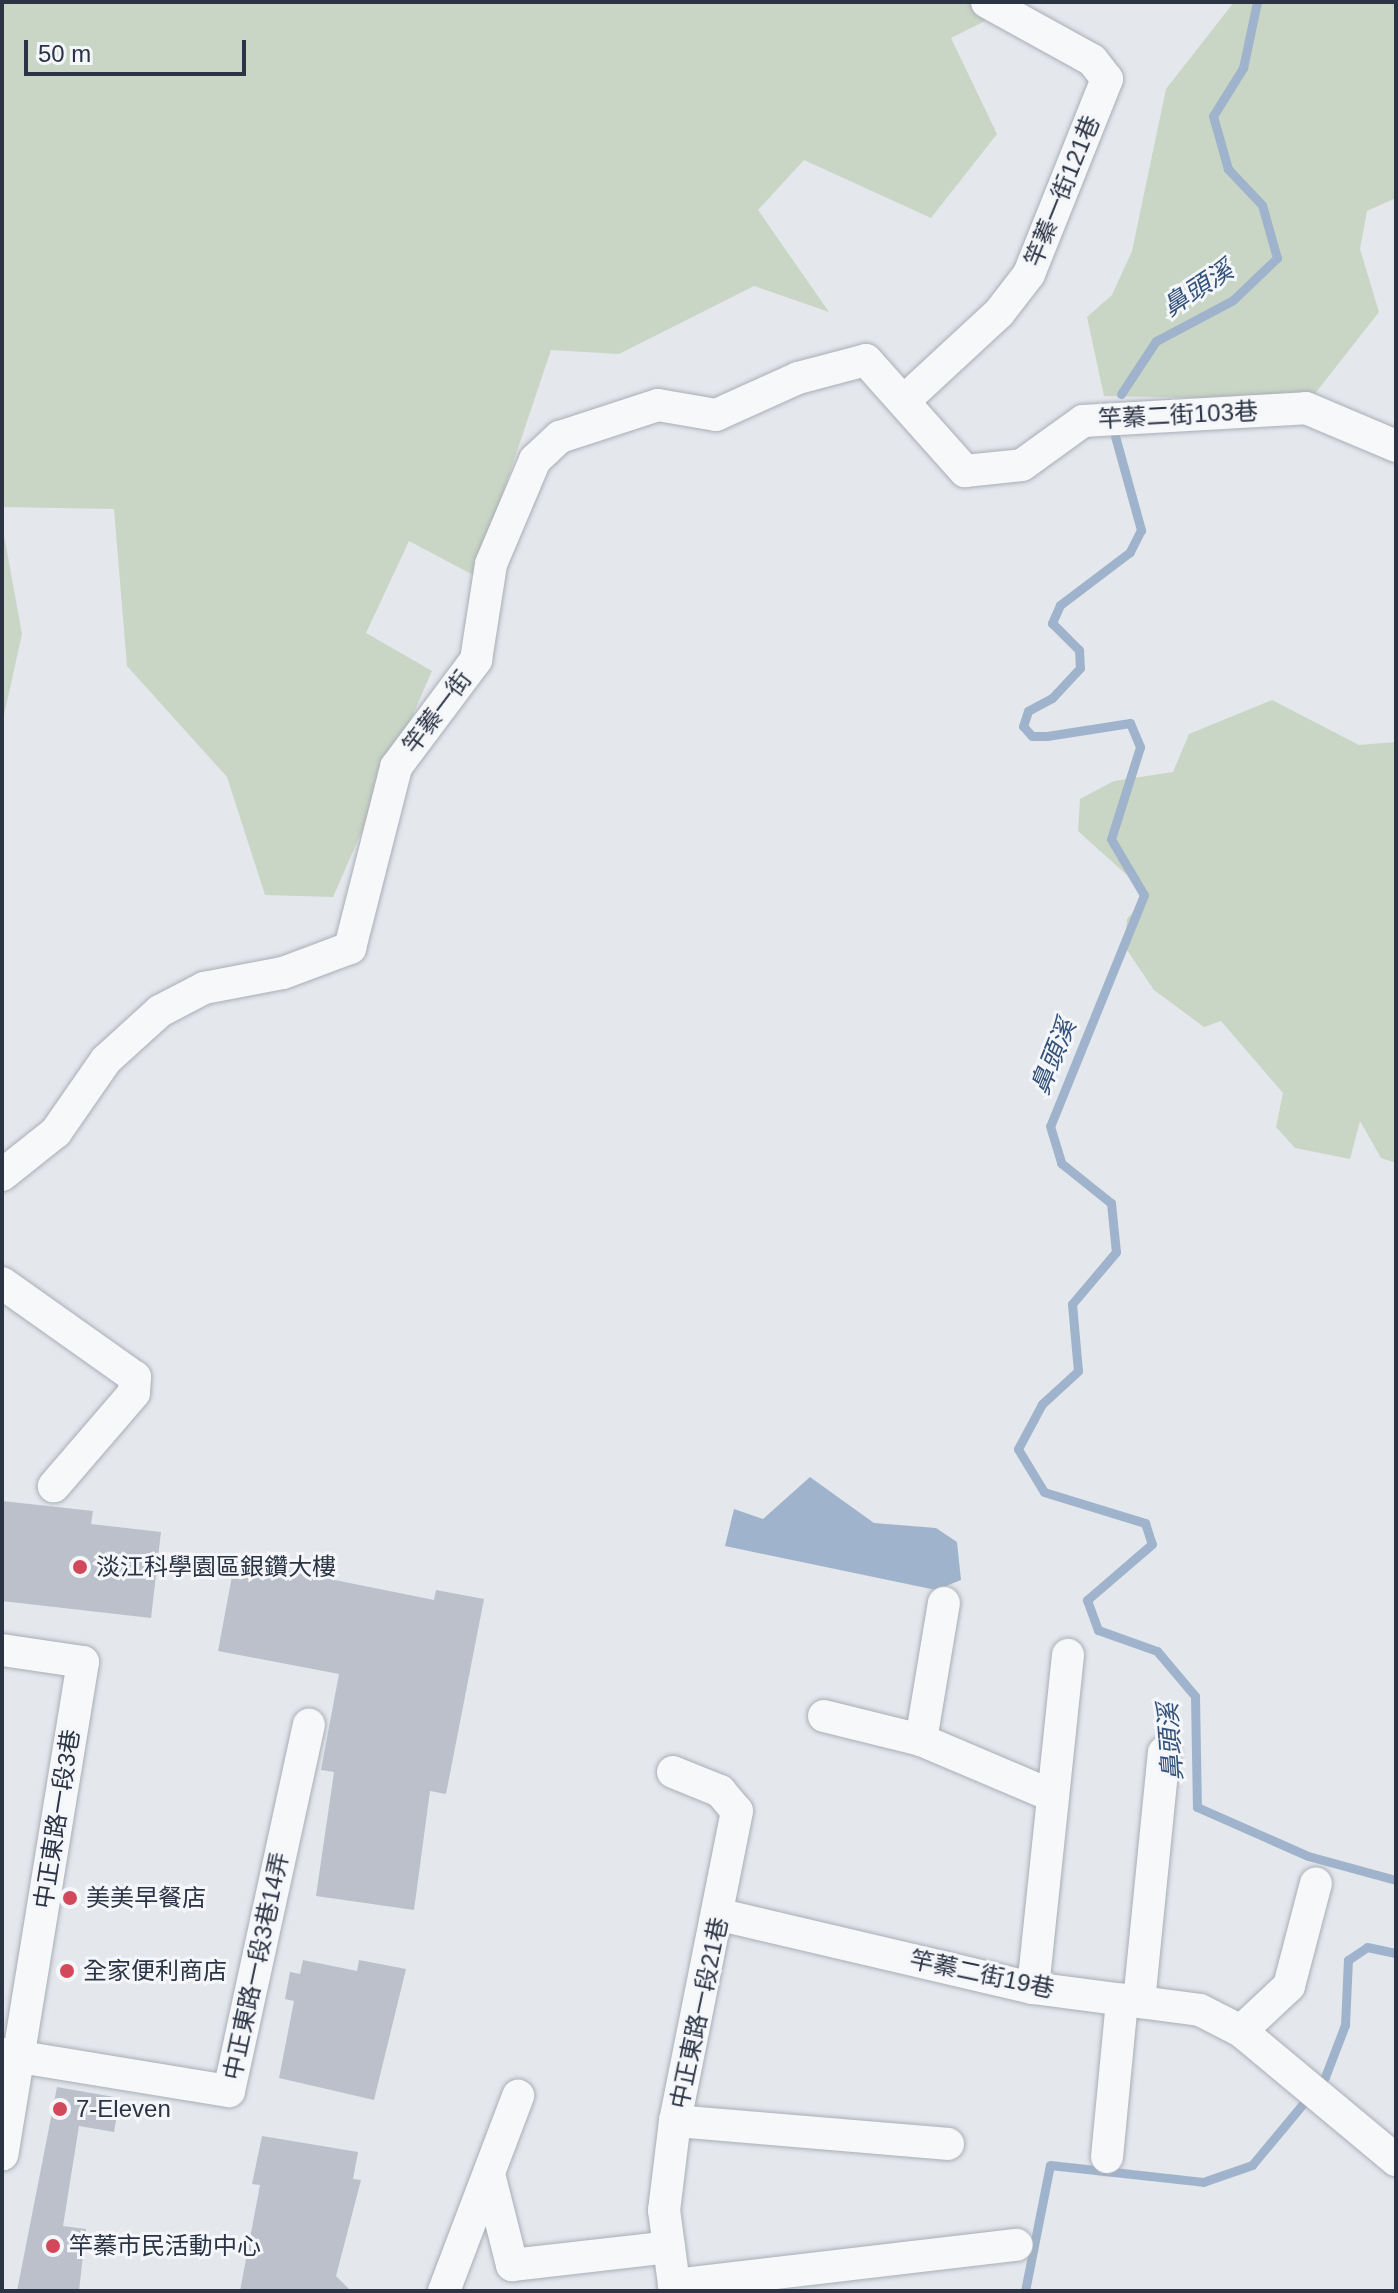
<!DOCTYPE html>
<meta charset="utf-8">
<style>
body{margin:0}
#map{position:relative;width:1398px;height:2293px;overflow:hidden;background:#e4e7ec;font-family:Helvetica,"Noto Sans TC",sans-serif}
div>[style]{position:absolute}
[style*='--x']{left:calc(var(--x)*1px);top:calc(var(--y)*1px);width:calc(var(--w)*1px);rotate:calc(var(--a)*1deg)}
.green>*{inset:0;background:#c9d6c5}
.water>*{inset:0;background:#9fb4cc}
.stream>*{height:9px;margin:-4.5px;padding:0 4.5px;transform-origin:4.5px;border-radius:4.5px;background:#9fb4cc}
.building>*{inset:0;background:#bbc0ca}
.roads{filter:drop-shadow(0 0 2px #a9aeb7) drop-shadow(0 0 2px #a9aeb7)}
.minor>*{height:32px;margin:-16px;padding:0 16px;transform-origin:16px;border-radius:16px;background:#f7f8fa}
.dots>*{width:22px;height:22px;translate:-50% -50%;box-sizing:border-box;border:4px solid #f4f6f9;border-radius:50%}
span{translate:-50% -50%;white-space:nowrap;text-align:center;line-height:1.15;-webkit-text-stroke:6px #f4f6f9;paint-order:stroke}
.street-label{font-size:24px;color:#2b3445}
.poi-label{font-size:24px;color:#2b3445}
.left{translate:0 -50%;text-align:left}
.water-label{font-size:26px;color:#34527a;font-style:italic}
.frame{position:absolute;inset:0;border:4px solid #2b3445;pointer-events:none}
.scale{position:absolute;left:24px;top:40px;width:222px;height:36px;box-sizing:border-box;border:4px solid #2b3445;border-top:0;padding-left:10px;font-size:24px;line-height:28px;white-space:nowrap;color:#2b3445;-webkit-text-stroke:6px #f4f6f9;paint-order:stroke}
</style>
<div id="map">
<div class="green">
<i style="clip-path:polygon(2px 2px,1023px 2px,951px 38px,997px 134px,931px 218px,804px 160px,758px 210px,829px 312px,754px 286px,619px 354px,551px 350px,475px 576px,409px 541px,366px 633px,432px 671px,333px 897px,265px 895px,227px 777px,127px 666px,114px 509px,2px 507px)"></i>
<i style="clip-path:polygon(1234px 2px,1396px 2px,1396px 198px,1367px 211px,1360px 249px,1379px 312px,1310px 400px,1104px 396px,1087px 317px,1112px 295px,1132px 251px,1166px 89px)"></i>
<i style="clip-path:polygon(2px 524px,22px 634px,2px 724px)"></i>
<i style="clip-path:polygon(1272px 700px,1359px 745px,1396px 742px,1396px 1163px,1381px 1158px,1360px 1121px,1350px 1159px,1295px 1148px,1276px 1127px,1283px 1093px,1221px 1021px,1204px 1027px,1154px 990px,1125px 947px,1127px 919px,1149px 895px,1078px 831px,1080px 799px,1114px 781px,1173px 772px,1189px 734px)"></i>
</div>
<div class="water">
<i style="clip-path:polygon(810px 1477px,874px 1523px,936px 1528px,957px 1542px,961px 1580px,936px 1590px,725px 1546px,734px 1509px,763px 1519px)"></i>
</div>
<div class="stream">
<i style="--x:1121;--y:394;--w:64;--a:-56.6"></i>
<i style="--x:1156;--y:341;--w:87;--a:-28"></i>
<i style="--x:1233;--y:300;--w:61;--a:-43.7"></i>
<i style="--x:1277;--y:258;--w:55;--a:-105.8"></i>
<i style="--x:1262;--y:205;--w:50;--a:-133.4"></i>
<i style="--x:1228;--y:169;--w:55;--a:-105.8"></i>
<i style="--x:1213;--y:116;--w:57;--a:-58"></i>
<i style="--x:1243;--y:68;--w:67;--a:-78"></i>
<i style="--x:1115;--y:436;--w:98;--a:74.5"></i>
<i style="--x:1141;--y:530;--w:25;--a:117"></i>
<i style="--x:1130;--y:552;--w:88;--a:142.9"></i>
<i style="--x:1060;--y:605;--w:20;--a:114"></i>
<i style="--x:1052;--y:623;--w:38;--a:45"></i>
<i style="--x:1079;--y:650;--w:18;--a:87"></i>
<i style="--x:1080;--y:668;--w:41;--a:133"></i>
<i style="--x:1052;--y:698;--w:27;--a:152"></i>
<i style="--x:1028;--y:711;--w:16;--a:108"></i>
<i style="--x:1023;--y:726;--w:13;--a:48"></i>
<i style="--x:1032;--y:736;--w:15;--a:0"></i>
<i style="--x:1047;--y:736;--w:84;--a:-8.9"></i>
<i style="--x:1130;--y:723;--w:26;--a:67"></i>
<i style="--x:1140;--y:747;--w:96;--a:107.5"></i>
<i style="--x:1111;--y:839;--w:65;--a:59.5"></i>
<i style="--x:1144;--y:895;--w:249;--a:112.1"></i>
<i style="--x:1050;--y:1126;--w:39;--a:73"></i>
<i style="--x:1061;--y:1163;--w:64;--a:38.7"></i>
<i style="--x:1111;--y:1203;--w:49;--a:84.2"></i>
<i style="--x:1116;--y:1252;--w:68;--a:130.2"></i>
<i style="--x:1072;--y:1304;--w:67;--a:84.9"></i>
<i style="--x:1078;--y:1371;--w:49;--a:137.5"></i>
<i style="--x:1042;--y:1404;--w:51;--a:118.1"></i>
<i style="--x:1018;--y:1449;--w:50;--a:58.8"></i>
<i style="--x:1044;--y:1492;--w:106;--a:17.1"></i>
<i style="--x:1145;--y:1523;--w:22;--a:72"></i>
<i style="--x:1152;--y:1544;--w:86;--a:139.3"></i>
<i style="--x:1087;--y:1600;--w:32;--a:70"></i>
<i style="--x:1098;--y:1630;--w:63;--a:19.6"></i>
<i style="--x:1157;--y:1651;--w:59;--a:49.8"></i>
<i style="--x:1195;--y:1696;--w:111;--a:89"></i>
<i style="--x:1197;--y:1807;--w:121;--a:23.8"></i>
<i style="--x:1308;--y:1856;--w:91;--a:15.3"></i>
<i style="--x:1025;--y:2291;--w:128;--a:-78.8"></i>
<i style="--x:1050;--y:2165;--w:154;--a:6.3"></i>
<i style="--x:1203;--y:2182;--w:52;--a:-19.1"></i>
<i style="--x:1252;--y:2165;--w:114;--a:-50.3"></i>
<i style="--x:1325;--y:2077;--w:56;--a:-69"></i>
<i style="--x:1345;--y:2025;--w:65;--a:-87.4"></i>
<i style="--x:1348;--y:1960;--w:23;--a:-34"></i>
<i style="--x:1367;--y:1947;--w:30;--a:12"></i>
</div>
<div class="building">
<i style="clip-path:polygon(2px 1501px,93px 1511px,91px 1524px,161px 1532px,151px 1618px,2px 1601px)"></i>
<i style="clip-path:polygon(235px 1560px,434px 1600px,436px 1590px,484px 1599px,446px 1794px,430px 1791px,414px 1910px,316px 1896px,334px 1772px,321px 1770px,339px 1674px,218px 1651px)"></i>
<i style="clip-path:polygon(303px 1960px,357px 1971px,359px 1960px,406px 1969px,374px 2100px,279px 2078px,294px 2001px,285px 1999px,290px 1972px,300px 1974px)"></i>
<i style="clip-path:polygon(57px 2087px,120px 2098px,114px 2132px,79px 2126px,63px 2226px,86px 2229px,79px 2291px,17px 2291px)"></i>
<i style="clip-path:polygon(262px 2136px,358px 2152px,353px 2179px,361px 2180px,336px 2276px,351px 2291px,240px 2291px,260px 2185px,252px 2184px)"></i>
</div>
<div class="roads">
<div class="minor">
<i style="--x:906;--y:399;--w:127;--a:-42.8"></i>
<i style="--x:999;--y:313;--w:49;--a:-52.4"></i>
<i style="--x:1029;--y:274;--w:210;--a:-68.2"></i>
<i style="--x:1107;--y:79;--w:24;--a:-128"></i>
<i style="--x:1092;--y:60;--w:120;--a:-151.1"></i>
<i style="--x:2;--y:1175;--w:69;--a:-38.5"></i>
<i style="--x:56;--y:1132;--w:88;--a:-55.2"></i>
<i style="--x:106;--y:1060;--w:73;--a:-42.2"></i>
<i style="--x:160;--y:1011;--w:50;--a:-27.6"></i>
<i style="--x:204;--y:988;--w:80;--a:-10.8"></i>
<i style="--x:283;--y:973;--w:72;--a:-20.5"></i>
<i style="--x:350;--y:948;--w:187;--a:-75.7"></i>
<i style="--x:396;--y:767;--w:134;--a:-53.2"></i>
<i style="--x:476;--y:660;--w:97;--a:-81.1"></i>
<i style="--x:491;--y:564;--w:113;--a:-67.1"></i>
<i style="--x:535;--y:460;--w:34;--a:-43"></i>
<i style="--x:560;--y:437;--w:103;--a:-18.1"></i>
<i style="--x:658;--y:405;--w:59;--a:9.8"></i>
<i style="--x:716;--y:415;--w:90;--a:-24.3"></i>
<i style="--x:798;--y:378;--w:70;--a:-14.8"></i>
<i style="--x:866;--y:360;--w:149;--a:48.3"></i>
<i style="--x:965;--y:471;--w:57;--a:-6"></i>
<i style="--x:1022;--y:465;--w:75;--a:-35.8"></i>
<i style="--x:1083;--y:421;--w:223;--a:-3.3"></i>
<i style="--x:1306;--y:408;--w:98;--a:22.9"></i>
<i style="--x:2;--y:1283;--w:163;--a:35.3"></i>
<i style="--x:135;--y:1377;--w:16;--a:94"></i>
<i style="--x:134;--y:1393;--w:123;--a:130.7"></i>
<i style="--x:2;--y:1650;--w:82;--a:8.4"></i>
<i style="--x:83;--y:1662;--w:499;--a:99.3"></i>
<i style="--x:824;--y:1716;--w:100;--a:13.9"></i>
<i style="--x:921;--y:1740;--w:143;--a:23"></i>
<i style="--x:921;--y:1740;--w:139;--a:-80.5"></i>
<i style="--x:673;--y:1772;--w:51;--a:22"></i>
<i style="--x:720;--y:1791;--w:26;--a:50"></i>
<i style="--x:737;--y:1811;--w:316;--a:101.3"></i>
<i style="--x:675;--y:2121;--w:90;--a:97"></i>
<i style="--x:664;--y:2210;--w:82;--a:82.3"></i>
<i style="--x:721;--y:1915;--w:320;--a:13.2"></i>
<i style="--x:1033;--y:1988;--w:168;--a:7.5"></i>
<i style="--x:1200;--y:2010;--w:46;--a:27.1"></i>
<i style="--x:1241;--y:2031;--w:202;--a:39.8"></i>
<i style="--x:1033;--y:1988;--w:335;--a:-84"></i>
<i style="--x:1139;--y:2002;--w:251;--a:-84.3"></i>
<i style="--x:1241;--y:2031;--w:66;--a:-43.2"></i>
<i style="--x:1289;--y:1986;--w:106;--a:-75.3"></i>
<i style="--x:2;--y:2054;--w:230;--a:9.3"></i>
<i style="--x:229;--y:2091;--w:375;--a:-77.7"></i>
<i style="--x:675;--y:2121;--w:274;--a:4.8"></i>
<i style="--x:1107;--y:2157;--w:158;--a:-84.5"></i>
<i style="--x:490;--y:2178;--w:90;--a:75.8"></i>
<i style="--x:512;--y:2265;--w:158;--a:-6.5"></i>
<i style="--x:674;--y:2285;--w:345;--a:-6.7"></i>
<i style="--x:444;--y:2291;--w:209;--a:-69.2"></i>
</div>
</div>
<div class="dots">
<i style="left:80px;top:1567px;background:#d1495b"></i>
<i style="left:70px;top:1898px;background:#d1495b"></i>
<i style="left:67px;top:1971px;background:#d1495b"></i>
<i style="left:60px;top:2109px;background:#d1495b"></i>
<i style="left:53px;top:2246px;background:#d1495b"></i>
</div>
<div class="street-label">
<span style="left:1062px;top:191px;rotate:-68deg">竿蓁一街121巷</span>
<span style="left:1178px;top:415px;rotate:-3deg">竿蓁二街103巷</span>
<span style="left:437px;top:712px;rotate:-53deg">竿蓁一街</span>
<span style="left:57px;top:1819px;rotate:-81deg">中正東路一段3巷</span>
<span style="left:256px;top:1966px;rotate:-78deg">中正東路一段3巷14弄</span>
<span style="left:982px;top:1974px;rotate:12deg">竿蓁二街19巷</span>
<span style="left:699px;top:2013px;rotate:-78deg">中正東路一段21巷</span>
</div>
<div class="poi-label">
<span class="left" style="left:96px;top:1567px">淡江科學園區銀鑽大樓</span>
<span class="left" style="left:86px;top:1898px">美美早餐店</span>
<span class="left" style="left:83px;top:1971px">全家便利商店</span>
<span class="left" style="left:76px;top:2109px">7-Eleven</span>
<span class="left" style="left:69px;top:2246px">竿蓁市民活動中心</span>
</div>
<div class="water-label">
<span style="left:1198px;top:289px;rotate:-33deg">鼻頭溪</span>
<span style="left:1054px;top:1057px;rotate:-68deg">鼻頭溪</span>
<span style="left:1171px;top:1742px;rotate:-94deg">鼻頭溪</span>
</div>
<div class="frame"></div>
<div class="scale">50 m</div>
</div>
